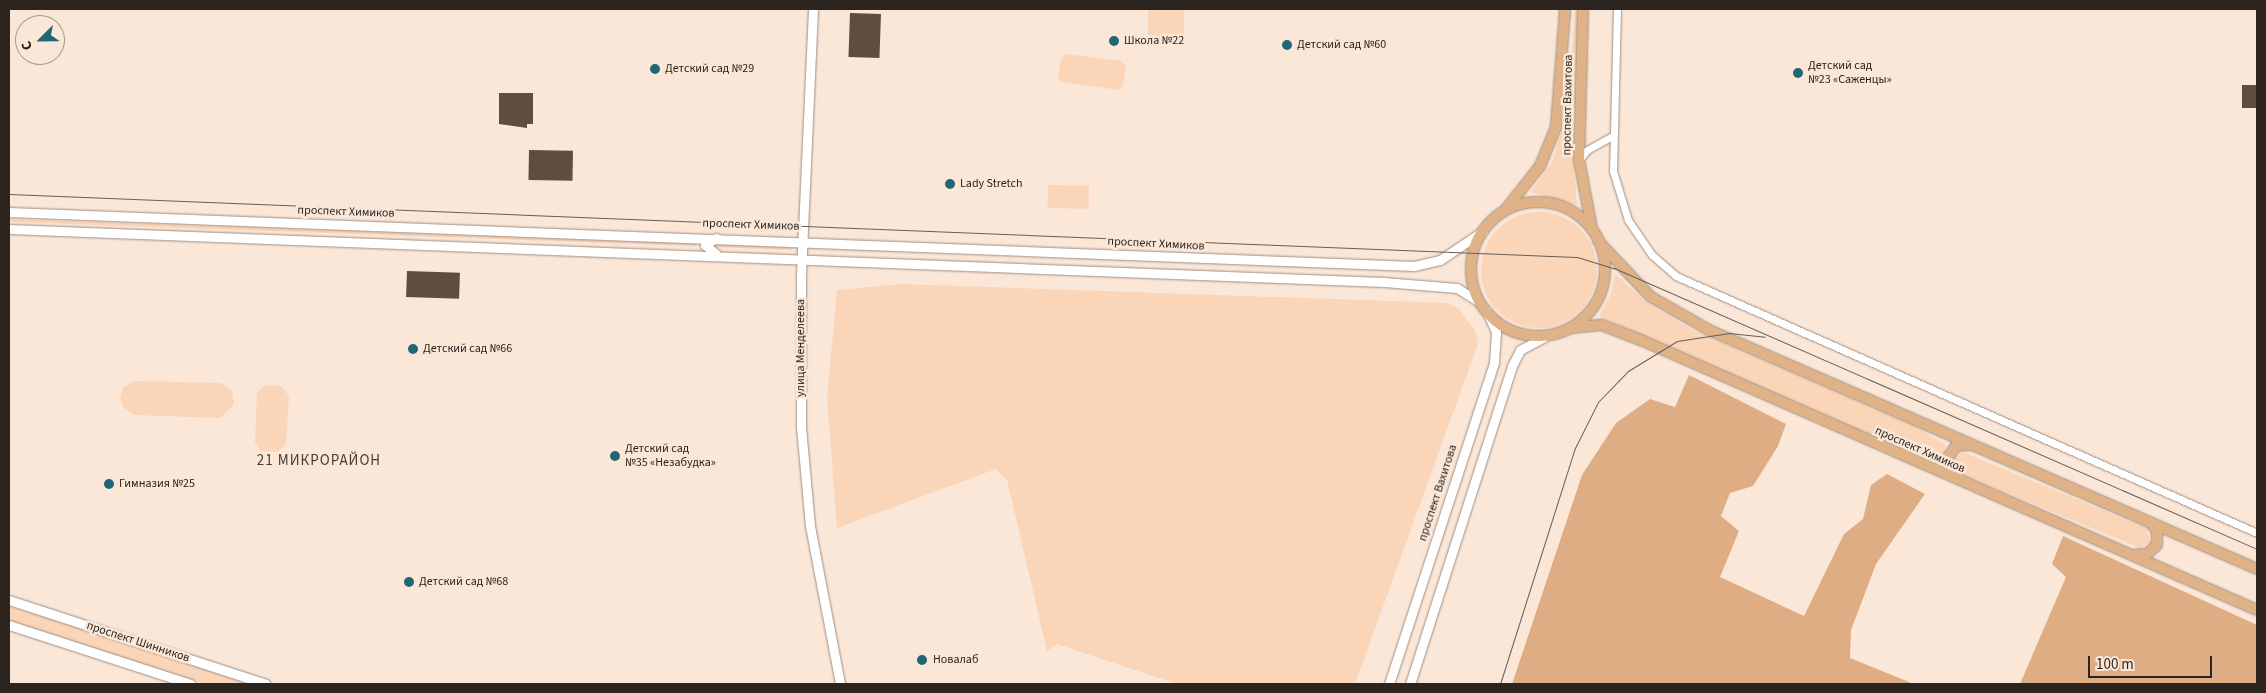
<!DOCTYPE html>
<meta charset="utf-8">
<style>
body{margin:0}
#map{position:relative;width:2266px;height:693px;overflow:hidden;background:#fbe7d8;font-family:"Source Sans 3",sans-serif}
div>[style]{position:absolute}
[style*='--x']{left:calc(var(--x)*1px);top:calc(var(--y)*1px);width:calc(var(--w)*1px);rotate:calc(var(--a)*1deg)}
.green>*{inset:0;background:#fad5b8;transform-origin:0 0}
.round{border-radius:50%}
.forest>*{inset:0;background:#dead84}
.building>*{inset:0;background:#5e4e41;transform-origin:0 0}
.roads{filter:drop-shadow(0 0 1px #9f8e80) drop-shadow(0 0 1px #9f8e80)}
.street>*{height:7px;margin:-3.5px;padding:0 3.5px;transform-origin:3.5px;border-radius:3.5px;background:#fff}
.secondary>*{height:9px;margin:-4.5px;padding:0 4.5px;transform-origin:4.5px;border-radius:4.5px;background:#fff}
.primary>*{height:10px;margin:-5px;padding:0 5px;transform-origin:5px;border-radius:5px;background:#dfb288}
.primary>.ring{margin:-5px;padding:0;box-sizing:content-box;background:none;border:10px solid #dfb288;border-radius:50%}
.tram>*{height:1px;margin:-0.5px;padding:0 0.5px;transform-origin:0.5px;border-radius:0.5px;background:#695e56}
.dots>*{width:14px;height:14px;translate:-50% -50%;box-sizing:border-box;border:2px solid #fbe7d8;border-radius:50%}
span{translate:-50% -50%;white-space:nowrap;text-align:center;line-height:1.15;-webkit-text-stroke:5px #fbe7d8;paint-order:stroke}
.poi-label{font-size:12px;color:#2b241f}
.left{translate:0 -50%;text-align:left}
.street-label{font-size:12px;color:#2b241f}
.quarter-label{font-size:15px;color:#4b3c2f;letter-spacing:1px}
.frame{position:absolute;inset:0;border:10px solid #2b241f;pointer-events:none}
.north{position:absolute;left:15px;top:15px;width:50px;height:50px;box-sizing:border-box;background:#fbe7d8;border:1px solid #a8998e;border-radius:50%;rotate:247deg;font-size:14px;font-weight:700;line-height:20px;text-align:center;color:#2b241f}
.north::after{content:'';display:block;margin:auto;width:18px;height:22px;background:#1f6775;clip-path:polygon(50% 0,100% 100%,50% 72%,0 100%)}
.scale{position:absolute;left:2088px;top:656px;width:124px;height:22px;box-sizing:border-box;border:2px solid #2b241f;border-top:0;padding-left:6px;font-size:15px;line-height:18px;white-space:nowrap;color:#2b241f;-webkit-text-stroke:4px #fbe7d8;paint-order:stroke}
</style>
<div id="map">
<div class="green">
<i style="left:1148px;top:9px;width:36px;height:30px"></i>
<i style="clip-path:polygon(1575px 9px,1580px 9px,1572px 144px,1577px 205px,1531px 192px,1553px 160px,1568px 106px)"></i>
<i style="clip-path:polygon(1067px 54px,1122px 61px,1126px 67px,1123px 86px,1119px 90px,1062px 82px,1058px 77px,1061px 58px)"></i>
<i style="left:1048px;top:185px;width:41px;height:23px;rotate:1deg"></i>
<i class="round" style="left:1481px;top:212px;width:116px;height:116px"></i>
<i style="clip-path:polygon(9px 219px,696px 242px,696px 246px,10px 222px)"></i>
<i style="clip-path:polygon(710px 243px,792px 245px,792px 250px,711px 247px)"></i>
<i style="clip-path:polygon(1615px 274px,1647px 303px,1691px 329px,1915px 427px,1946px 445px,1939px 465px,1599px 316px,1611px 294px)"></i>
<i style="clip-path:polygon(901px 284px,1447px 303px,1458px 308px,1475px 330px,1478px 344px,1355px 684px,1177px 684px,1057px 644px,1047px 651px,1007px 480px,996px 469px,837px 528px,827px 398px,837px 290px)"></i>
<i style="clip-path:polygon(134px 381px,221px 383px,232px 391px,234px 404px,220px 418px,134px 415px,123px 407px,120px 398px,123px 388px)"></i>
<i style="clip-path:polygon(266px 385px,281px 386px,289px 396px,286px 444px,278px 452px,261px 451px,255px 443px,257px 392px)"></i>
<i style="clip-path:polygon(1965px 453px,2146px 528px,2151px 542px,2140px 548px,1959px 473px,1953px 461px,1957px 454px)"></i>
<i style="clip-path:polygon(9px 606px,254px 684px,206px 684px,9px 622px)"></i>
</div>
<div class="forest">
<i style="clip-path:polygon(1689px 375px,1786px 424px,1778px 446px,1753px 486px,1730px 493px,1721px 516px,1739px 531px,1720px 577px,1804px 616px,1844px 534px,1863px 519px,1871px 485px,1887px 474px,1925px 494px,1876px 564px,1851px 630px,1850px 658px,1914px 684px,1512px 684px,1582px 475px,1616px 423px,1650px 399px,1675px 407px)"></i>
<i style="clip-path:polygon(2063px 536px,2257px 625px,2257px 684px,2020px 684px,2066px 577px,2052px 564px)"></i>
</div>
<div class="building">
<i style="left:850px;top:13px;width:31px;height:44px;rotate:2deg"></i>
<i style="left:2242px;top:85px;width:15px;height:23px"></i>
<i style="clip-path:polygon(499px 93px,533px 93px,533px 124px,527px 124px,527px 128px,499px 124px)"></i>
<i style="left:529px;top:150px;width:44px;height:30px;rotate:1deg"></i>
<i style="left:407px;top:271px;width:53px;height:26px;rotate:2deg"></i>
</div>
<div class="roads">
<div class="street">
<i style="--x:1617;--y:9;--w:162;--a:91.4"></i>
<i style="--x:1613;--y:171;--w:51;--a:73"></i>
<i style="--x:1628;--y:220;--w:42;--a:55.6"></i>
<i style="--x:1652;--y:255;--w:32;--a:41"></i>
<i style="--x:1676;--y:276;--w:635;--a:23.86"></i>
<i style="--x:1579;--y:160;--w:13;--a:-51"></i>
<i style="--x:1587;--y:150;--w:29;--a:-29"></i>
</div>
<div class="secondary">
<i style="--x:813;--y:9;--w:269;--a:92.6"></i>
<i style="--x:801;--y:278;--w:149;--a:90"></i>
<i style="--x:801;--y:427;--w:99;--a:84.8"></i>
<i style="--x:810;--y:526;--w:161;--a:79.2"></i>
<i style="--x:9;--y:212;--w:1406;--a:2.2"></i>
<i style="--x:1414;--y:266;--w:27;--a:-13"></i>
<i style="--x:1440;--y:260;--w:52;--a:-34"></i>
<i style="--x:9;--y:229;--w:1376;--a:2.21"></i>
<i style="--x:1384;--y:282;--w:73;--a:4.7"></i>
<i style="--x:1457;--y:288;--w:26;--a:32"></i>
<i style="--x:716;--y:238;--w:13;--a:148"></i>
<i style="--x:705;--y:245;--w:14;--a:39"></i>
<i style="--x:9;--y:600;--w:270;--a:18.1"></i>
<i style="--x:9;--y:625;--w:191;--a:18"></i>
<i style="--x:1389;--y:684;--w:339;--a:-71.9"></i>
<i style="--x:1494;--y:362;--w:30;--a:-86"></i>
<i style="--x:1496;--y:332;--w:24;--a:-114"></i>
<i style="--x:1410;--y:684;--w:334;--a:-72.2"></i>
<i style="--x:1512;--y:366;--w:18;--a:-63"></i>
<i style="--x:1520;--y:350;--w:27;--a:-28"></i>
</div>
<div class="primary">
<i style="--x:1583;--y:9;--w:151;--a:91.5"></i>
<i style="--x:1579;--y:160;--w:70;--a:79.3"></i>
<i class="ring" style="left:1471px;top:202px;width:124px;height:124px"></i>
<i style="--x:1506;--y:209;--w:55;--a:-51.7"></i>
<i style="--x:1540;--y:166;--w:42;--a:-67.7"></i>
<i style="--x:1556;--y:127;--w:118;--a:-85.6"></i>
<i style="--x:1598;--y:241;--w:77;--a:46.6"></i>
<i style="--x:1651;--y:297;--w:67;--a:29.6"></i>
<i style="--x:1709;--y:330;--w:598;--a:23.56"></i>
<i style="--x:1571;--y:328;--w:31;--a:-6"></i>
<i style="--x:1602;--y:325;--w:44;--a:21.3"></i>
<i style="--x:1643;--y:341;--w:670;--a:23.66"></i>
<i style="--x:1959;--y:478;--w:12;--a:-138"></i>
<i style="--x:1950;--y:470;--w:13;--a:-99"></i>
<i style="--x:1948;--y:457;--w:14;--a:-54"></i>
<i style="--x:1956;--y:446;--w:12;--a:-5"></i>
<i style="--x:2133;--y:555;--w:14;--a:-4"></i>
<i style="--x:2147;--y:554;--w:13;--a:-42"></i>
<i style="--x:2157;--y:545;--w:14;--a:-90"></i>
<i style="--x:2157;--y:531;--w:11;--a:-128"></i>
</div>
</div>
<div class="tram">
<i style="--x:9;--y:194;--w:1569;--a:2.3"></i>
<i style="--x:1577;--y:257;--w:39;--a:17"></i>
<i style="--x:1614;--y:268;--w:702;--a:23.61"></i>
<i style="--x:1500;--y:684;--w:248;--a:-72.4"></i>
<i style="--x:1575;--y:448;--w:51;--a:-63.4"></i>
<i style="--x:1598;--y:402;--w:43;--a:-45.9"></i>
<i style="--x:1628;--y:371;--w:57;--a:-31.5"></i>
<i style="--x:1677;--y:341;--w:53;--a:-8.7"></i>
<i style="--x:1729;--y:333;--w:36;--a:6"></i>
</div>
<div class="dots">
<i style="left:1114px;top:41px;background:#1f6775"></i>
<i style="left:1287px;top:45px;background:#1f6775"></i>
<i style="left:655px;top:69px;background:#1f6775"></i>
<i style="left:1798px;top:73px;background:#1f6775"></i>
<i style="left:950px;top:184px;background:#1f6775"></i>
<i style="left:413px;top:349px;background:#1f6775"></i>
<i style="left:615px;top:456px;background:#1f6775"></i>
<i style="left:109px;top:484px;background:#1f6775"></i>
<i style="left:409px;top:582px;background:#1f6775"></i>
<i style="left:922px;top:660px;background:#1f6775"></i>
</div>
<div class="poi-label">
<span class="left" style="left:1124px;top:41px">Школа №22</span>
<span class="left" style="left:1297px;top:45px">Детский сад №60</span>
<span class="left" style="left:1808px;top:73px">Детский сад<br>№23 «Саженцы»</span>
<span class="left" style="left:665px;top:69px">Детский сад №29</span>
<span class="left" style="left:960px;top:184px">Lady Stretch</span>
<span class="left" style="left:423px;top:349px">Детский сад №66</span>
<span class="left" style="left:625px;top:456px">Детский сад<br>№35 «Незабудка»</span>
<span class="left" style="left:119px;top:484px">Гимназия №25</span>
<span class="left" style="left:419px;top:582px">Детский сад №68</span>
<span class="left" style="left:933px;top:660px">Новалаб</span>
</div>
<div class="street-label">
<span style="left:1568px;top:105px;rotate:-89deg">проспект Вахитова</span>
<span style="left:346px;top:212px;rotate:2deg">проспект Химиков</span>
<span style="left:751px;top:225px;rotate:2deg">проспект Химиков</span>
<span style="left:1156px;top:244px;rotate:3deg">проспект Химиков</span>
<span style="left:801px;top:348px;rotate:-90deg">улица Менделеева</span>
<span style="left:1920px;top:450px;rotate:24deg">проспект Химиков</span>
<span style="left:1438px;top:493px;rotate:-72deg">проспект Вахитова</span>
<span style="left:138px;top:642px;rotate:18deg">проспект Шинников</span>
</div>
<div class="quarter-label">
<span style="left:319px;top:461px">21 МИКРОРАЙОН</span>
</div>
<div class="frame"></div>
<div class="north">С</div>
<div class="scale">100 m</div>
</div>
